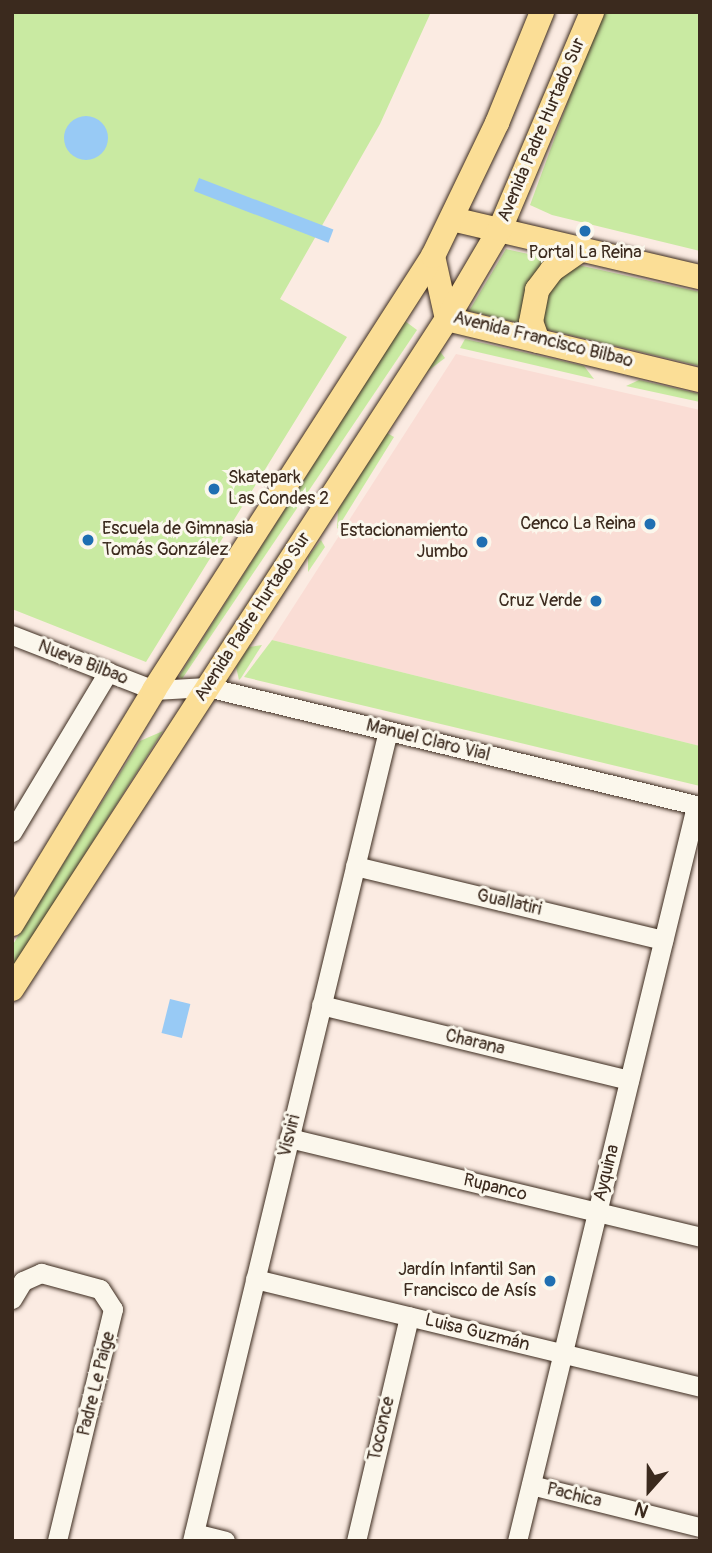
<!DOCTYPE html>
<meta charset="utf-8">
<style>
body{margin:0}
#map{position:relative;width:712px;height:1553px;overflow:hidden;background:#fbebe2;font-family:Pangolin,sans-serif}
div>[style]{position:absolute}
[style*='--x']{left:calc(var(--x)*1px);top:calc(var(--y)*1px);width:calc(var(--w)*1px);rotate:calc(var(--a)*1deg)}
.built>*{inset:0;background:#faddd5}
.green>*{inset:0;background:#c9eaa2;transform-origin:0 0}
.water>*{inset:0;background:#98caf5;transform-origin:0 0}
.round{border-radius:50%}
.roads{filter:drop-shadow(0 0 2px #3b2a1e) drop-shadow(0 0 2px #3b2a1e)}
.minor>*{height:19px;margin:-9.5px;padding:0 9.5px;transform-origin:9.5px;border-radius:9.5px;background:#fbf7ec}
.major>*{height:24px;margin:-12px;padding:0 12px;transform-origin:12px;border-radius:12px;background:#fbde96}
.dots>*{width:19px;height:19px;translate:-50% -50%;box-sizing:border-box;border:4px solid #fbf7ec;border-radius:50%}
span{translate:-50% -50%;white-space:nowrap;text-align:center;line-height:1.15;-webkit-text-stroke:6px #fbf7ec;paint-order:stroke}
.street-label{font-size:18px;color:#3b2a1e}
.poi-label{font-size:18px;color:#3b2a1e}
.left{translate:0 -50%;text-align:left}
.right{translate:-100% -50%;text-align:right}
.frame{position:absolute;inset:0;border:14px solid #3b2a1e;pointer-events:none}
.north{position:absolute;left:614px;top:1455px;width:70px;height:70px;-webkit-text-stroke:5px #fbf7ec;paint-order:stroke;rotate:201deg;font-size:19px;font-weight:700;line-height:28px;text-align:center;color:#3b2a1e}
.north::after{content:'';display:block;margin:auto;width:24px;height:32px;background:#3b2a1e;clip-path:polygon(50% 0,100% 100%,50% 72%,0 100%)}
</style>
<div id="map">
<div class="built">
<i style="clip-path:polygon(456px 354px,700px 410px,700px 746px,272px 640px)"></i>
</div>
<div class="green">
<i style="clip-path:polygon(12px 12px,431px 12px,380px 124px,280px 299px,347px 337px,146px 662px,12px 609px)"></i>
<i style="clip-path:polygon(601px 12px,700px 12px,700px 251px,552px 215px,530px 205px)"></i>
<i style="clip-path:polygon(506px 249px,700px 292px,700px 366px,469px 311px)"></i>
<i style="clip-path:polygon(405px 321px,417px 330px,182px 679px,179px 676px)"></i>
<i style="clip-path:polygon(465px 339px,584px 366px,594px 379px,460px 348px)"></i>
<i style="left:439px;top:350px;width:10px;height:49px;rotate:53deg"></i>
<i style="clip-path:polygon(639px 380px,700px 394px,700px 402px,626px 386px)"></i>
<i style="clip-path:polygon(387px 433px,394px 437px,337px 529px,338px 510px)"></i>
<i style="clip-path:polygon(321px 540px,325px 547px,308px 572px,308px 557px)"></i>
<i style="clip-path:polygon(272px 640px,700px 746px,700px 786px,244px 677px)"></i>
<i style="clip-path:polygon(262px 645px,241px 678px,239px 680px,236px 667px,249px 647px)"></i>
<i style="clip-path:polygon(163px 731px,22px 953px,12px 971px,12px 946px,140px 741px)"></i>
</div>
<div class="water">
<i class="round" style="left:64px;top:116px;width:44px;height:44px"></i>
<i style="left:199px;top:178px;width:144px;height:14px;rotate:21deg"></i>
<i style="left:170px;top:999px;width:21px;height:35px;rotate:14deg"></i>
</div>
<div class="roads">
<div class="minor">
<i style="--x:12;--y:635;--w:152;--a:21.2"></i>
<i style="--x:154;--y:690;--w:53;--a:-3.2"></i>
<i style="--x:207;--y:687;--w:507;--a:13.57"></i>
<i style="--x:12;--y:832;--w:187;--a:-59"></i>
<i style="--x:355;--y:866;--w:317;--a:13.5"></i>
<i style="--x:321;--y:1005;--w:317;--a:13.7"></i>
<i style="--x:289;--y:1138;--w:423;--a:13.5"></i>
<i style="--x:255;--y:1279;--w:458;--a:13.6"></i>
<i style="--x:12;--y:1299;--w:21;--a:-59"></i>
<i style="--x:23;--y:1281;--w:20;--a:-24"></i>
<i style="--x:41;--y:1273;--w:61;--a:15.2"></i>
<i style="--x:100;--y:1289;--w:24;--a:57"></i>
<i style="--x:113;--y:1309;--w:239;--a:103.6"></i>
<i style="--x:531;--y:1485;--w:174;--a:14"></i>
<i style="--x:194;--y:1533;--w:32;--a:14"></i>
<i style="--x:192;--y:1541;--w:833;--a:-76.4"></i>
<i style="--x:356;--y:1541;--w:231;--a:-76.7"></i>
<i style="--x:517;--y:1541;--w:756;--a:-76.31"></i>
</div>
<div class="major">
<i style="--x:452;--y:219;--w:255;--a:13.2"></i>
<i style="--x:433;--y:256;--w:65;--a:77.5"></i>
<i style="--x:447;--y:319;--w:260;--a:13.6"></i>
<i style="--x:538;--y:341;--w:20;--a:-110"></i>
<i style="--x:531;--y:322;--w:33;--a:-79"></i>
<i style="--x:537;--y:290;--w:25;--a:-53"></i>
<i style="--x:552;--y:270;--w:35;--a:-35"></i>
<i style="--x:12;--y:924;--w:274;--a:-58.7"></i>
<i style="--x:154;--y:690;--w:516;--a:-57.26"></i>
<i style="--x:433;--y:256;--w:148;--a:-64.3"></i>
<i style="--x:497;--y:123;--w:120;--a:-67.9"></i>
<i style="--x:12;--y:989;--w:799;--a:-57.01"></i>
<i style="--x:447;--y:319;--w:104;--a:-59.5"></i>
<i style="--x:500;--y:229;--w:236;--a:-67"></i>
</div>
</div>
<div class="dots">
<i style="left:585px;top:231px;background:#1f6fb2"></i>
<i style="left:214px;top:489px;background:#1f6fb2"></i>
<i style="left:650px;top:524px;background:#1f6fb2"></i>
<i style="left:88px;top:540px;background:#1f6fb2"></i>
<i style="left:482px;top:542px;background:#1f6fb2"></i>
<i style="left:596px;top:601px;background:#1f6fb2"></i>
<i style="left:550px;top:1281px;background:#1f6fb2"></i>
</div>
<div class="street-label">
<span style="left:542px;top:130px;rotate:-67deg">Avenida Padre Hurtado Sur</span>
<span style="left:543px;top:340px;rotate:14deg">Avenida Francisco Bilbao</span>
<span style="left:253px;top:617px;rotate:-57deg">Avenida Padre Hurtado Sur</span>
<span style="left:83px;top:663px;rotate:21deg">Nueva Bilbao</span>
<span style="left:428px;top:741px;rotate:14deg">Manuel Claro Vial</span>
<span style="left:509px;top:903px;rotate:13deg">Guallatiri</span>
<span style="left:475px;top:1043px;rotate:14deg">Charana</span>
<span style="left:290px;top:1136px;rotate:-76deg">Visviri</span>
<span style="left:607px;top:1173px;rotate:-76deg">Ayquina</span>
<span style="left:495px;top:1188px;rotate:14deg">Rupanco</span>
<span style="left:477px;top:1333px;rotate:14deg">Luisa Guzmán</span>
<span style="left:97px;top:1384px;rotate:-76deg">Padre Le Paige</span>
<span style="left:382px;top:1429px;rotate:-77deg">Toconce</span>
<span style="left:574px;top:1496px;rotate:14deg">Pachica</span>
</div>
<div class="poi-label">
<span style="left:585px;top:253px">Portal La Reina</span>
<span class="left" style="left:228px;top:489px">Skatepark<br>Las Condes 2</span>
<span class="right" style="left:636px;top:524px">Cenco La Reina</span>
<span class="left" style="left:102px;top:540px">Escuela de Gimnasia<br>Tomás González</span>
<span class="right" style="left:468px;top:542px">Estacionamiento<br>Jumbo</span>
<span class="right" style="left:582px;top:601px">Cruz Verde</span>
<span class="right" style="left:536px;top:1281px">Jardín Infantil San<br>Francisco de Asís</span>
</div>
<div class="frame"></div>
<div class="north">N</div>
</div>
